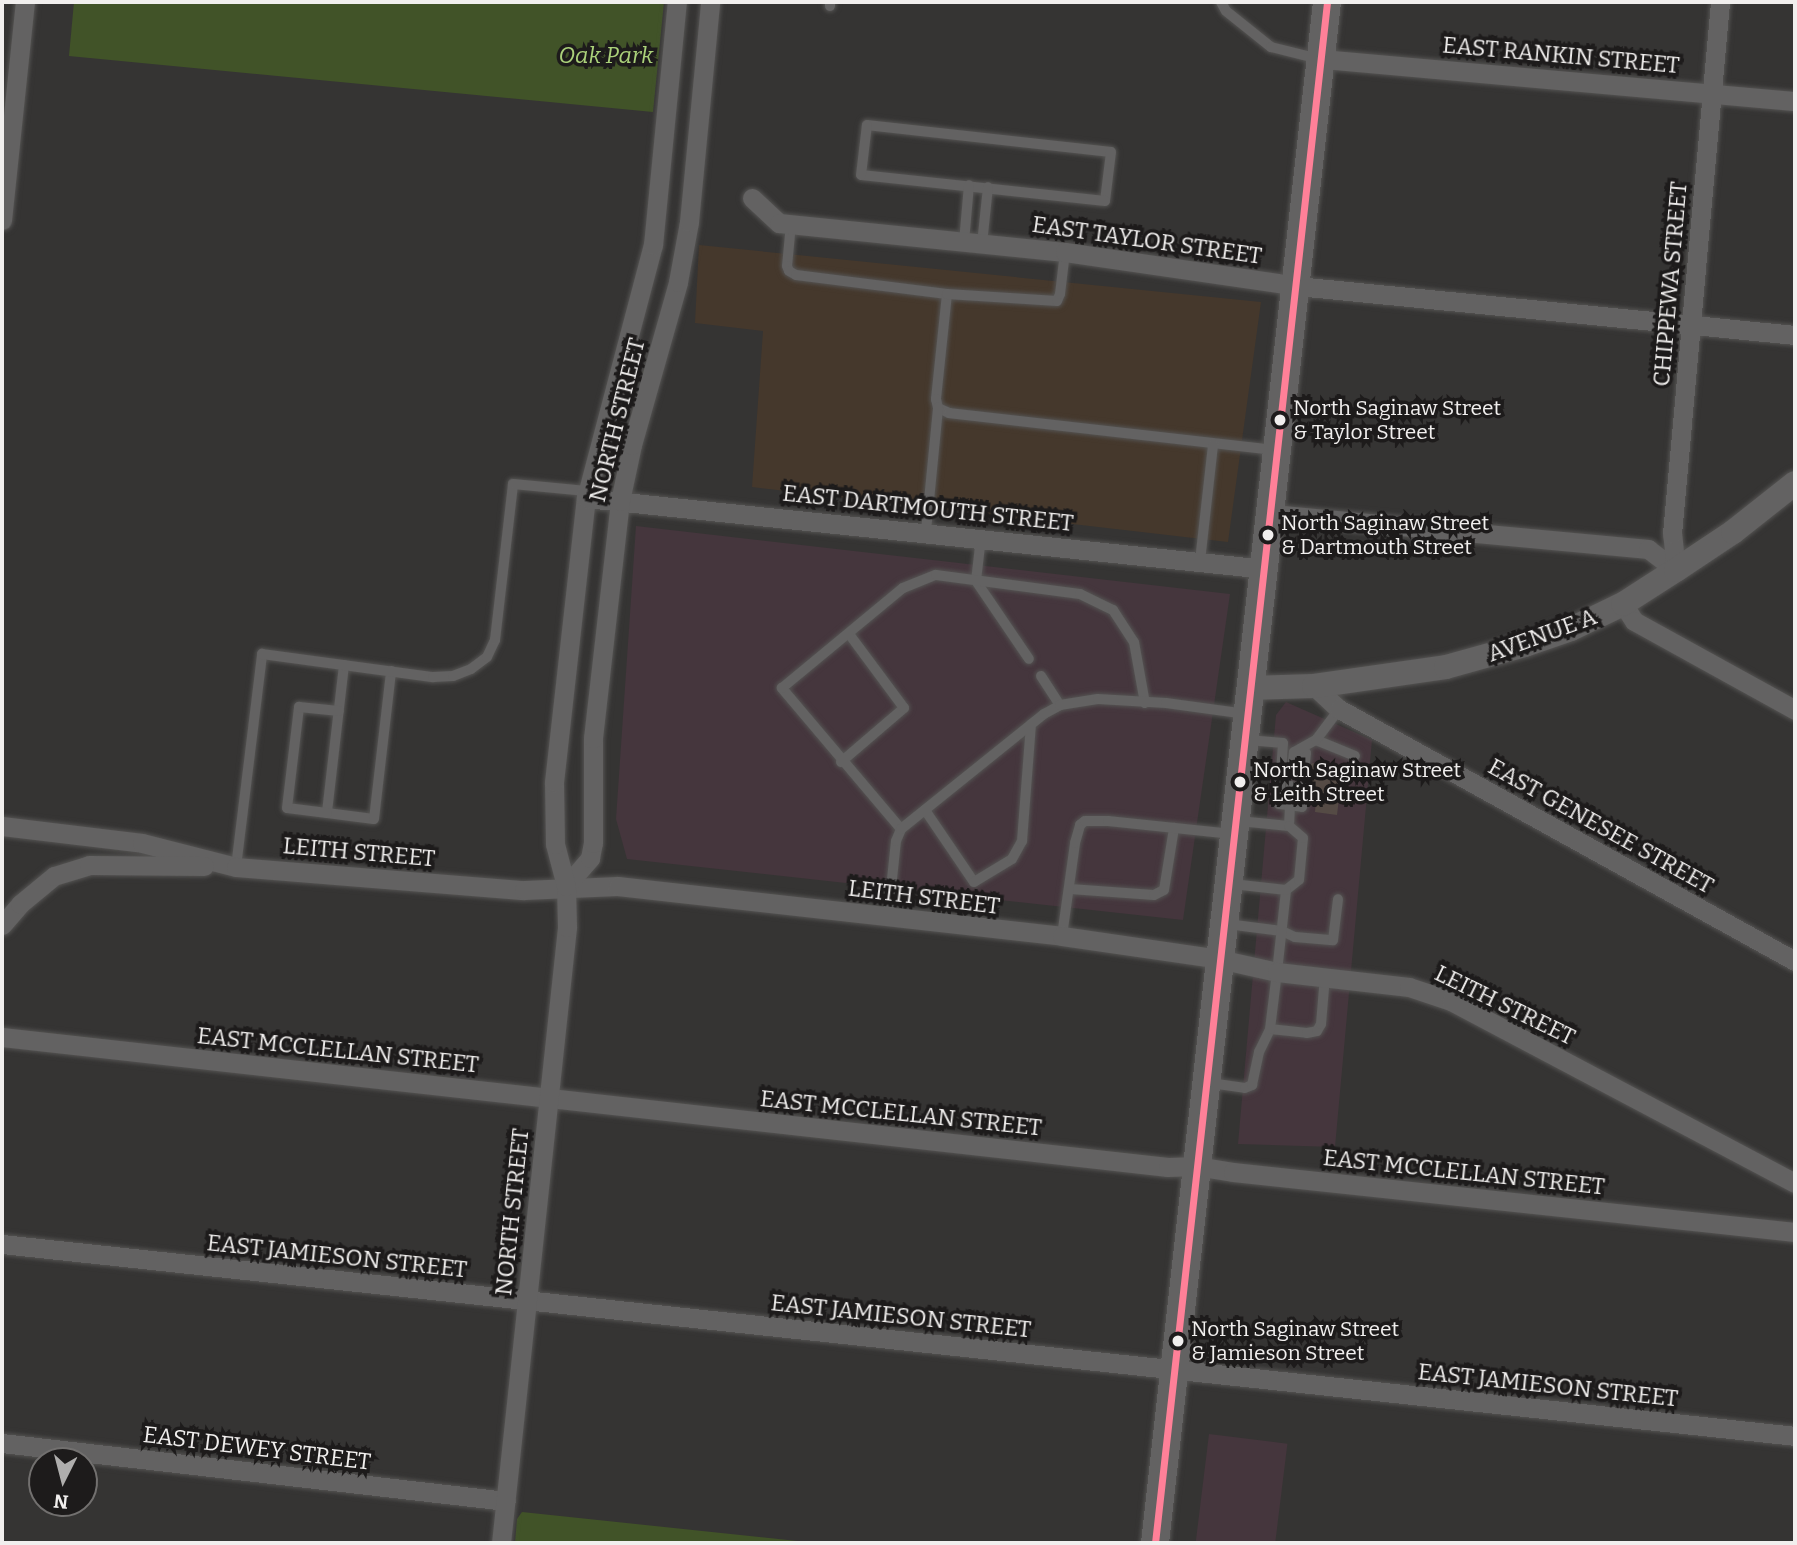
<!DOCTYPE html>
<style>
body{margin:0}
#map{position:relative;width:1797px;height:1545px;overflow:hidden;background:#353433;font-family:Bitter,serif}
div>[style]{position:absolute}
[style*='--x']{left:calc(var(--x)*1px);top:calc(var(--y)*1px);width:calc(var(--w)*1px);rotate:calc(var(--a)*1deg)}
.commercial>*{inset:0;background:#45363d;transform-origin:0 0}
.industrial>*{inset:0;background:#45382c}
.green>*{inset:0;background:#415328}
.building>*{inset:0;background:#554b45}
.roads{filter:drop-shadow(0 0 2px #545352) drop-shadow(0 0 2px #545352)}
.service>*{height:10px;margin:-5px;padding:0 5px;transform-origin:5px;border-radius:5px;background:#636262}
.minor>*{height:19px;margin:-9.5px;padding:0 9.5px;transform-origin:9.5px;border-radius:9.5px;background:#636262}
.tertiary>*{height:24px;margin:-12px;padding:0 12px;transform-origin:12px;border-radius:12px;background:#636262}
.secondary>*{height:28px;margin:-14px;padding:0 14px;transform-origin:14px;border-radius:14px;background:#636262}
.bus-1>*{height:7px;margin:-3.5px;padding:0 3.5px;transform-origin:3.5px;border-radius:3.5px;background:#ff8098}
.dots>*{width:19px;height:19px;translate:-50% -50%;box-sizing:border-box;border:4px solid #1d1b1b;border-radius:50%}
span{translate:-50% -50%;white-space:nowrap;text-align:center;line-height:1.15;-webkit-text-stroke:7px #1d1b1b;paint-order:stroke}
.bus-label{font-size:21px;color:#f1efee}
.left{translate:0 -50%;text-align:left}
.park-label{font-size:23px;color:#abd17a;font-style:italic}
.street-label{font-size:23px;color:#f1efee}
.frame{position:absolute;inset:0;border:4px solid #f1efee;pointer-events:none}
.north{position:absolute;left:28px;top:1447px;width:70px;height:70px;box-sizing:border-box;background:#1d1b1b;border:2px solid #72706f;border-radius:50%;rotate:186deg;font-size:19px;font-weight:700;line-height:28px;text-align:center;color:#f1efee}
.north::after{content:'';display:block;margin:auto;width:24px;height:32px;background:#afaead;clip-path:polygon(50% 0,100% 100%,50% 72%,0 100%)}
</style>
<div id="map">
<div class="commercial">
<i style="clip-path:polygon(636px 526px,1230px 594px,1183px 920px,627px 859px,616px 819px)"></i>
<i style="clip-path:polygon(1286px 702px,1372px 740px,1335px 1147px,1238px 1144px,1276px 715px)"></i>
<i style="left:1209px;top:1434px;width:79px;height:110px;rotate:7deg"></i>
</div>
<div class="industrial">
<i style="clip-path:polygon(699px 245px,1261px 302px,1228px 542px,752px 487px,763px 331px,695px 323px)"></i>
</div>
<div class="green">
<i style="clip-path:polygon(74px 2px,664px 2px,653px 112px,69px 56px)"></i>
<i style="clip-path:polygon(522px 1512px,816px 1543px,515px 1543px,517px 1519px)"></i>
</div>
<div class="building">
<i style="clip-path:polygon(1320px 762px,1343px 765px,1337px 815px,1315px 812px,1317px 789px,1310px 788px,1306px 780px,1288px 779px,1289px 767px,1307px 769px,1312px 763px,1320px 765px)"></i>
</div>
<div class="roads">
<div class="service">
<i style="--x:1221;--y:2;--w:10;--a:61"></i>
<i style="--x:1226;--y:11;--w:58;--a:38.7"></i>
<i style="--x:1271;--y:47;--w:49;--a:14"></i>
<i style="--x:830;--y:6;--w:4;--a:-90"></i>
<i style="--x:867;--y:125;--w:245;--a:6.3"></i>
<i style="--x:1111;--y:152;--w:49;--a:97"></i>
<i style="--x:1105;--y:201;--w:245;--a:-173.9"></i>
<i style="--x:861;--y:175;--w:50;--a:-83.2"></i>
<i style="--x:791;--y:224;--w:42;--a:95.4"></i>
<i style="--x:787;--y:266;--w:5;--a:68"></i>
<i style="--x:789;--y:271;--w:8;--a:30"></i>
<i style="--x:796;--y:275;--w:152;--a:7.2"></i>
<i style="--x:947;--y:294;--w:106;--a:96"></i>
<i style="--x:936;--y:399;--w:9;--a:77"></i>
<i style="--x:938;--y:408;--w:12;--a:24"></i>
<i style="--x:949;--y:413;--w:329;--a:6.5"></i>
<i style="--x:964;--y:242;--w:57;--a:-85"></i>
<i style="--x:982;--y:244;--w:57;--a:-84"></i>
<i style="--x:947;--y:294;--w:110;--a:3.6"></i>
<i style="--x:1057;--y:301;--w:8;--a:-67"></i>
<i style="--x:1060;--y:294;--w:42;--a:-83.2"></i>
<i style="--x:926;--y:531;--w:124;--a:-84.4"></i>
<i style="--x:981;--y:537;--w:44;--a:96.5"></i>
<i style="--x:976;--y:581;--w:94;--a:55.8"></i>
<i style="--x:1200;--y:561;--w:117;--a:-83.6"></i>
<i style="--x:344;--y:665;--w:149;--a:96.6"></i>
<i style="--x:327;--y:813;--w:47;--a:7.3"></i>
<i style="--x:374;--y:819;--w:149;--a:-83.4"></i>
<i style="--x:1041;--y:676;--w:35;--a:57"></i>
<i style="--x:1248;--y:740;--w:35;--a:5"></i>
<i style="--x:1283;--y:743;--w:61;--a:93.8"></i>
<i style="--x:1279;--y:804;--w:23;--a:7"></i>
<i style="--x:1302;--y:807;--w:20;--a:-87"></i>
<i style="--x:1316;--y:740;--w:42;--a:22.3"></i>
<i style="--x:1295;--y:752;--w:11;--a:5"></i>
<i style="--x:1306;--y:753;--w:9;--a:96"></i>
<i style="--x:1293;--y:761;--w:9;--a:-84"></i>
<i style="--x:1294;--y:752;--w:25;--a:-29"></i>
<i style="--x:1316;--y:740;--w:39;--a:-53"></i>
<i style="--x:841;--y:762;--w:83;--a:-40.6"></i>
<i style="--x:904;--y:708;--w:92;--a:-126.6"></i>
<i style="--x:925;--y:810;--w:87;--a:55.8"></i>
<i style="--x:974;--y:882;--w:44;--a:-31.2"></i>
<i style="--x:1012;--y:859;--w:21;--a:-61"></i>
<i style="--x:1022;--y:841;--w:117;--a:-85.6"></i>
<i style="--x:327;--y:813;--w:40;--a:-172.9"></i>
<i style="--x:287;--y:808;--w:102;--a:-83.2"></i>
<i style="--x:299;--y:707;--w:40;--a:5.7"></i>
<i style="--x:1239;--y:821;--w:50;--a:5.7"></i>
<i style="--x:1289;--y:826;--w:40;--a:-87.1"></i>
<i style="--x:901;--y:829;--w:185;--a:-130.2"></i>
<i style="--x:782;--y:688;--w:157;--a:-39.6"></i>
<i style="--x:903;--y:588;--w:35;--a:-22"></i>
<i style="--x:936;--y:575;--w:145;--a:7.5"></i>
<i style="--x:1080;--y:594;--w:37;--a:26"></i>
<i style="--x:1113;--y:610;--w:38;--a:57"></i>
<i style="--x:1134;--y:642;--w:62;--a:79.8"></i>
<i style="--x:236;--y:867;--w:215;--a:-83"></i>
<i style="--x:262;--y:654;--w:173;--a:7.7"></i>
<i style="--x:433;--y:677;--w:20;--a:-3"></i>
<i style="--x:453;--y:676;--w:19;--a:-21"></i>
<i style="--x:471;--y:669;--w:20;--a:-37"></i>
<i style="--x:487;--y:657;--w:19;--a:-65"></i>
<i style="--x:495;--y:640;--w:157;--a:-83.4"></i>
<i style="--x:513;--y:484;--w:74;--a:5.4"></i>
<i style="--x:1070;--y:889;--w:84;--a:4.1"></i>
<i style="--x:1154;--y:895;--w:11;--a:-27"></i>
<i style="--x:1164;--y:890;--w:63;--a:-80.8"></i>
<i style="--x:1286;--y:890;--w:16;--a:-38"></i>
<i style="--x:1299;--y:880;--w:42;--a:-84.6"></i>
<i style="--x:1303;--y:838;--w:18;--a:-139"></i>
<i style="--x:888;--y:917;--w:76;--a:-84"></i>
<i style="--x:896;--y:841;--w:13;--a:-67"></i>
<i style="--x:901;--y:829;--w:184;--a:-38.8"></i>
<i style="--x:1044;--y:714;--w:18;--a:-29"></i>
<i style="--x:1060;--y:705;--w:38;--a:-9"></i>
<i style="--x:1098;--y:699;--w:68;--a:3.4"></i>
<i style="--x:1166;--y:703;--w:81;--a:7.8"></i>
<i style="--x:1227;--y:924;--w:55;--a:7.3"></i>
<i style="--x:1282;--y:931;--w:14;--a:25"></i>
<i style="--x:1295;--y:937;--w:38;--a:5"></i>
<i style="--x:1333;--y:940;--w:41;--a:-83"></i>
<i style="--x:1062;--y:936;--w:94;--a:-82"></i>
<i style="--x:1075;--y:843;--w:19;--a:-74"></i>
<i style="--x:1080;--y:825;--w:6;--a:-39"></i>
<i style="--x:1085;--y:821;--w:23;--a:0"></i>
<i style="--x:1108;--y:821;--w:125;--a:6"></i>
<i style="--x:1270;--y:1029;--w:37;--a:6"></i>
<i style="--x:1307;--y:1033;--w:10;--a:-11"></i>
<i style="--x:1317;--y:1031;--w:8;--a:-60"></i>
<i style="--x:1321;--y:1024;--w:48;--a:-85.2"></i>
<i style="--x:1210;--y:1083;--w:35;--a:8"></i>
<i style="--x:1245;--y:1088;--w:8;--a:-23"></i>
<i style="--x:1252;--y:1085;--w:34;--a:-78"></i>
<i style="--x:1259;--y:1052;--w:25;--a:-64"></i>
<i style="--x:1270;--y:1029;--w:57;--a:-83"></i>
<i style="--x:1277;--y:972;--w:82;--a:-83.7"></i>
<i style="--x:1286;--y:890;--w:54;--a:-173.7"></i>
</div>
<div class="minor">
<i style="--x:1322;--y:59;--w:475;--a:5.1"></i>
<i style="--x:752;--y:198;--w:37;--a:43"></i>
<i style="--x:779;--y:223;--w:287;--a:5.8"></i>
<i style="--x:1065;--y:252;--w:234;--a:8.3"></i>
<i style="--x:1297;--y:286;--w:500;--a:5.62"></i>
<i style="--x:2;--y:220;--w:219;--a:-84"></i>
<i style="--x:586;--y:498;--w:684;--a:5.96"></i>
<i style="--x:1272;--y:514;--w:378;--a:5.3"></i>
<i style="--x:1648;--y:549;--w:35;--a:37"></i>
<i style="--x:1676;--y:570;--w:36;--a:-96"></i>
<i style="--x:1672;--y:534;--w:534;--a:-84.84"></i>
<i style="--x:1623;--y:604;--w:20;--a:57"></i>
<i style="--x:1634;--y:621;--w:184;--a:28.9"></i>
<i style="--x:1314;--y:686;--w:34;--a:43"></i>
<i style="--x:1339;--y:709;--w:521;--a:28.93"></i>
<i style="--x:2;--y:826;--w:141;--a:6.9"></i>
<i style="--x:142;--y:843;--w:97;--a:14.3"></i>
<i style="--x:236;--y:867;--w:289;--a:4.6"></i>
<i style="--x:524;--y:890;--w:94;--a:-2.4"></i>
<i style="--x:618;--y:886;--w:447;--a:6.4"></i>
<i style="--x:1062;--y:936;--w:159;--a:8.3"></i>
<i style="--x:1219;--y:959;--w:59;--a:12.6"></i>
<i style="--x:1277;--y:972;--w:133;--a:6.5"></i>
<i style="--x:1409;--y:987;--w:44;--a:18.4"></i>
<i style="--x:1451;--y:1001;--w:389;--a:27.9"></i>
<i style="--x:566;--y:886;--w:37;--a:-49"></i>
<i style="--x:590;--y:858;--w:15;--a:-79"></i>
<i style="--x:593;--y:843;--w:105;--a:-90"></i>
<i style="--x:593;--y:738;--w:239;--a:-83.5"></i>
<i style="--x:620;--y:501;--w:57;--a:-77.9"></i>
<i style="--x:632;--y:445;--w:169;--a:-74.2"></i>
<i style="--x:678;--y:282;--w:61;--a:-79.6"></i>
<i style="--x:689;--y:222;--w:221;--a:-84.5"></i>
<i style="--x:2;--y:925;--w:28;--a:-49"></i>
<i style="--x:20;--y:904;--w:44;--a:-39.5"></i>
<i style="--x:54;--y:876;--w:37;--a:-17"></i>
<i style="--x:89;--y:865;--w:115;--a:0.5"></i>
<i style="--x:2;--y:1037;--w:1173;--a:6.36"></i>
<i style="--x:1168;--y:1167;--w:28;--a:-2"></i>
<i style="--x:1196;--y:1166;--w:37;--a:9"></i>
<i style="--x:1233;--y:1172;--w:565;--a:6.09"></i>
<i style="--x:2;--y:1244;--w:1803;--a:6.11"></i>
<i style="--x:2;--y:1443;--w:507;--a:6.56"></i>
<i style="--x:501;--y:1543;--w:620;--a:-83.88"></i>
<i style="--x:567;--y:927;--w:41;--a:-91.4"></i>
<i style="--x:566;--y:886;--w:43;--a:-104.7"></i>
<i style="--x:555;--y:844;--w:62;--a:-90.9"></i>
<i style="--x:554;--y:782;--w:286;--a:-83.6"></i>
<i style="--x:586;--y:498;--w:262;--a:-75.2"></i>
<i style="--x:653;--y:245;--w:244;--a:-84.4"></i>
</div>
<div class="tertiary">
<i style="--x:1250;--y:688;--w:64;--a:-1.8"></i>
<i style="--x:1314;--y:686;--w:133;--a:-8.2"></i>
<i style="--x:1446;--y:667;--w:82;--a:-15.6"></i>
<i style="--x:1525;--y:645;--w:49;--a:-19.2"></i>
<i style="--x:1571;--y:629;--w:58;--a:-25.7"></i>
<i style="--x:1623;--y:604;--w:63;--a:-32.7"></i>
<i style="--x:1676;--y:570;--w:69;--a:-33.7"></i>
<i style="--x:1733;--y:532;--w:79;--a:-38.3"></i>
</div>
<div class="secondary">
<i style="--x:1155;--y:1543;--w:1551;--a:-83.63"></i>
</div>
</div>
<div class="bus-1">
<i style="--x:1155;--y:1543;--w:1551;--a:-83.63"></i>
</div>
<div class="dots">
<i style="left:1280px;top:420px;background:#f1efee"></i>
<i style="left:1268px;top:535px;background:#f1efee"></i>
<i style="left:1240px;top:782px;background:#f1efee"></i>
<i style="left:1178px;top:1341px;background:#f1efee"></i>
</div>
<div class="bus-label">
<span class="left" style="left:1293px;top:420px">North Saginaw Street<br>&amp; Taylor Street</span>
<span class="left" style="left:1281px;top:535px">North Saginaw Street<br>&amp; Dartmouth Street</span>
<span class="left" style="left:1253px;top:782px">North Saginaw Street<br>&amp; Leith Street</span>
<span class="left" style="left:1191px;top:1341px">North Saginaw Street<br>&amp; Jamieson Street</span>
</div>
<div class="park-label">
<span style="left:606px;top:55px">Oak Park</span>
</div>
<div class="street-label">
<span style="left:1561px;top:55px;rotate:5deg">EAST RANKIN STREET</span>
<span style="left:1147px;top:240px;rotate:8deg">EAST TAYLOR STREET</span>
<span style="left:1670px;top:284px;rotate:-85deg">CHIPPEWA STREET</span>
<span style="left:617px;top:420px;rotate:-76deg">NORTH STREET</span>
<span style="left:928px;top:508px;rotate:6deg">EAST DARTMOUTH STREET</span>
<span style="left:1542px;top:635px;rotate:-20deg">AVENUE A</span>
<span style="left:1601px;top:826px;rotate:29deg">EAST GENESEE STREET</span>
<span style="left:359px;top:852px;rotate:5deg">LEITH STREET</span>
<span style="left:924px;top:897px;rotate:7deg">LEITH STREET</span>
<span style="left:1505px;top:1005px;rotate:26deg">LEITH STREET</span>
<span style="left:338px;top:1050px;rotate:6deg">EAST MCCLELLAN STREET</span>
<span style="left:901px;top:1113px;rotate:6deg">EAST MCCLELLAN STREET</span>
<span style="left:1464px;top:1172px;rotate:6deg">EAST MCCLELLAN STREET</span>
<span style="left:512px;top:1212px;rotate:-84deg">NORTH STREET</span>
<span style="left:337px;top:1256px;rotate:6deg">EAST JAMIESON STREET</span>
<span style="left:901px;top:1316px;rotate:6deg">EAST JAMIESON STREET</span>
<span style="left:1548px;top:1385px;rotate:6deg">EAST JAMIESON STREET</span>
<span style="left:257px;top:1448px;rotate:7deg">EAST DEWEY STREET</span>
</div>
<div class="frame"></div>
<div class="north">N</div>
</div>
